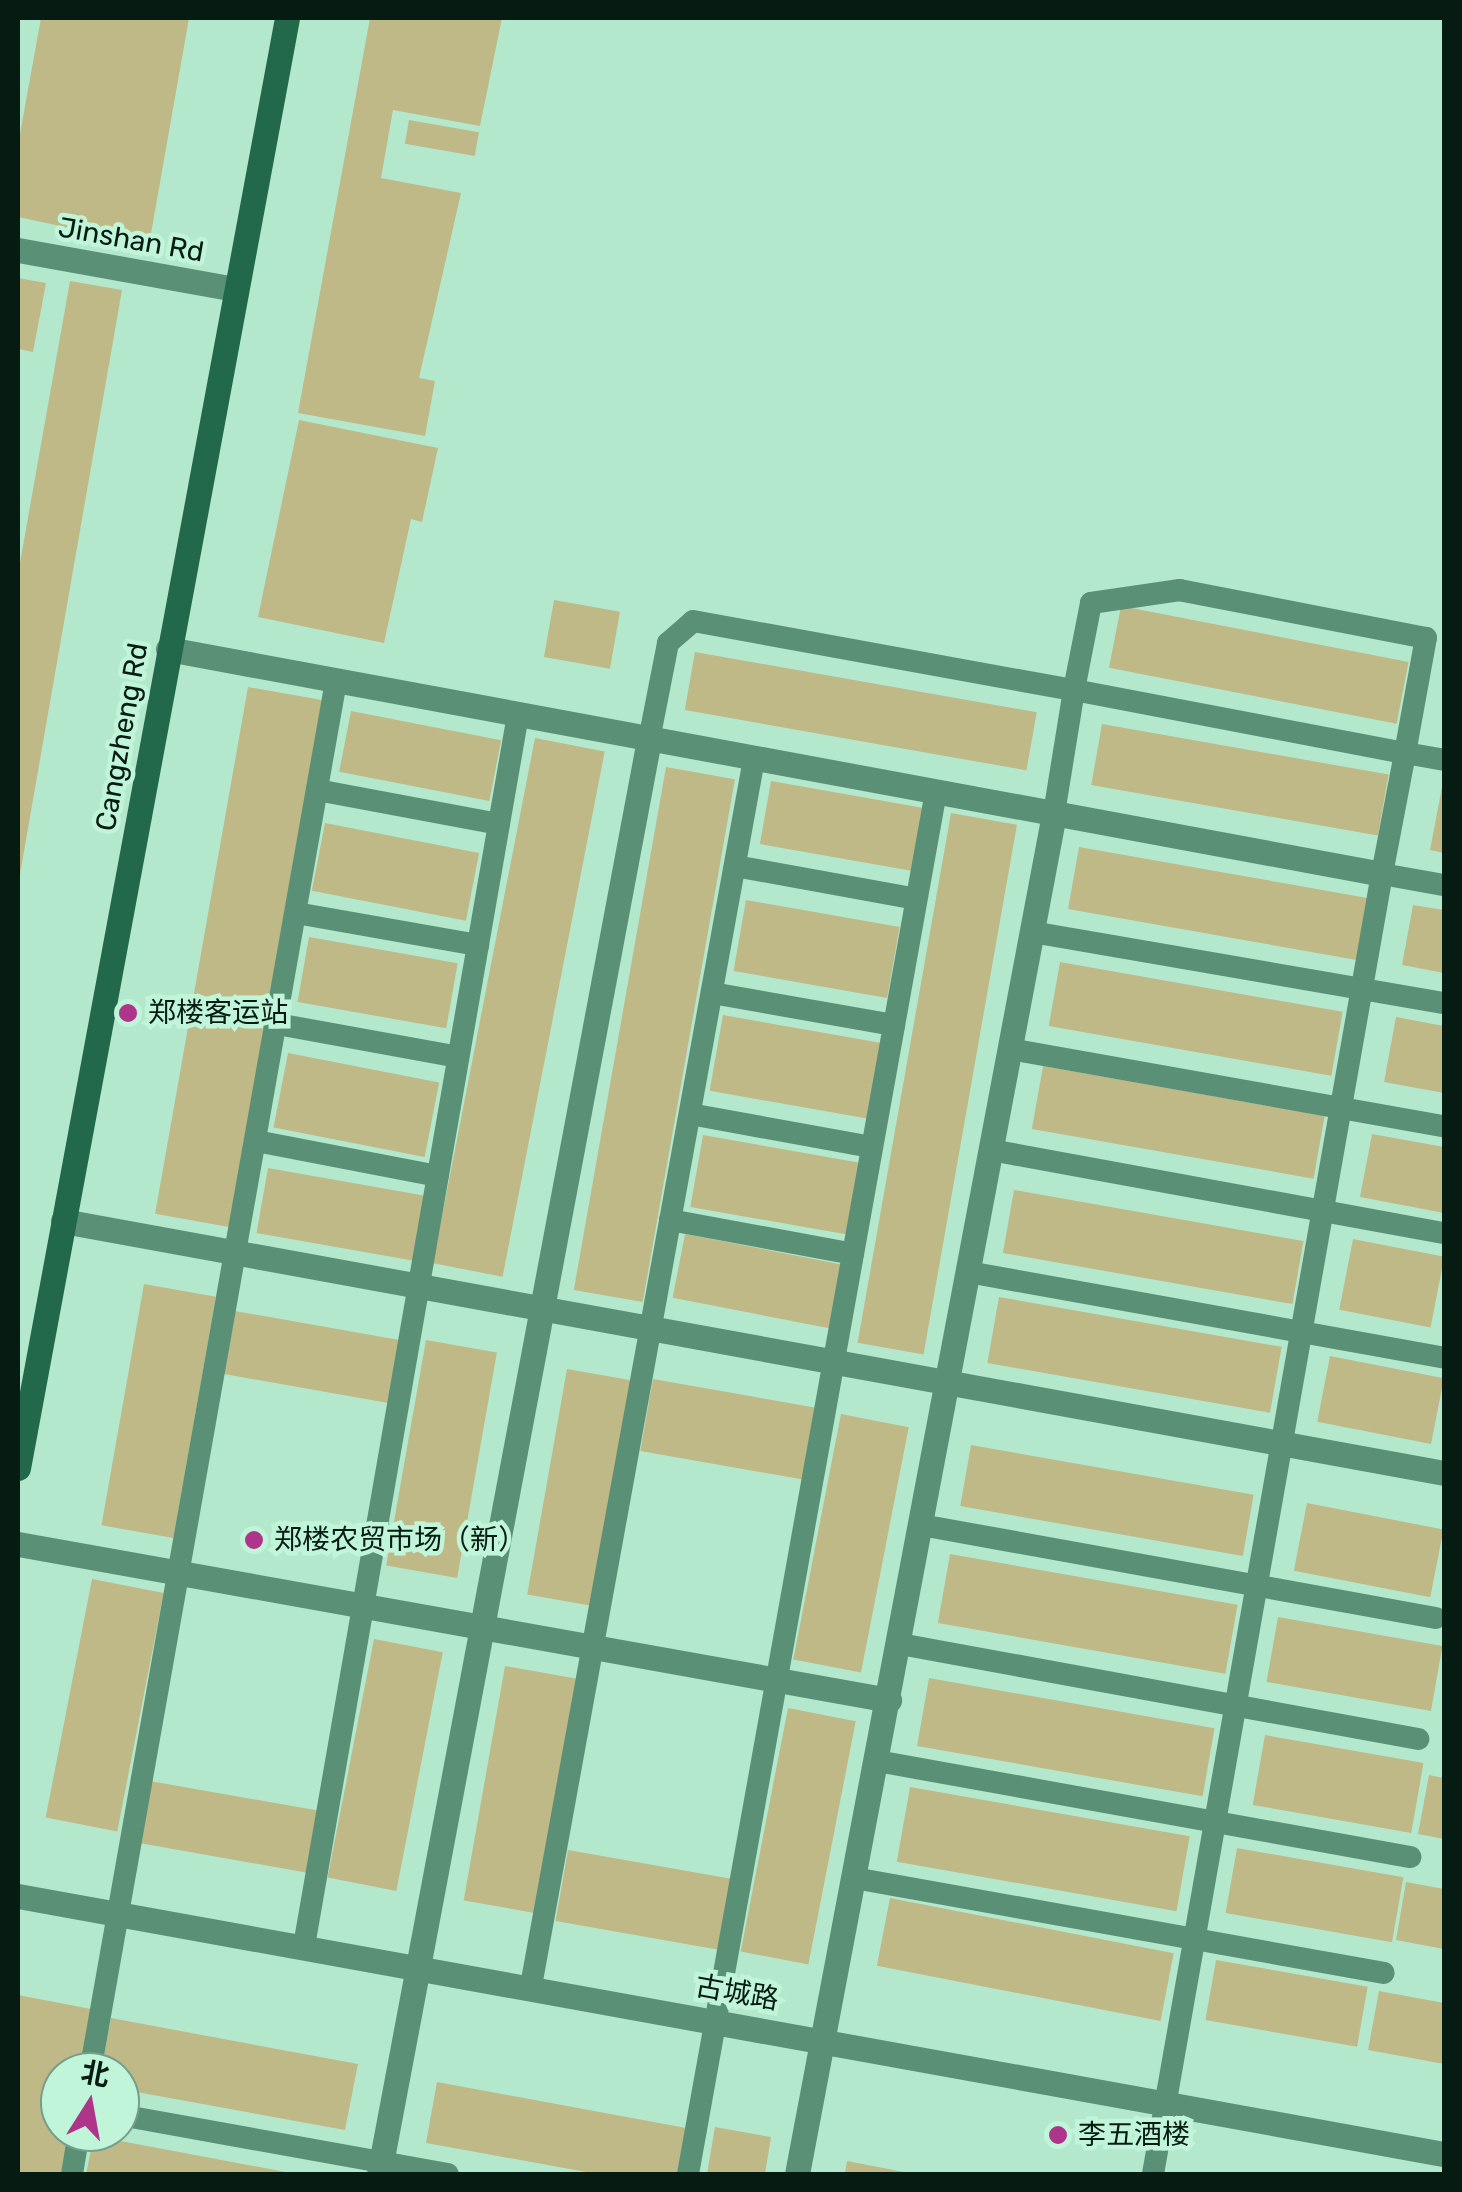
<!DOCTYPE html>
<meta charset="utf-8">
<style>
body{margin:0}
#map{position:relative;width:1462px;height:2192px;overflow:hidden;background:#b4e8cd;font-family:Rubik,"Noto Sans SC",sans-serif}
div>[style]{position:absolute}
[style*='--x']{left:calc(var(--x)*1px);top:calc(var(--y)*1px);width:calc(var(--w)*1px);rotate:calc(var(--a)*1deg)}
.building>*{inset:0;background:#bfb988;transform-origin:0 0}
.lane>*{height:22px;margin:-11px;padding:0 11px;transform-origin:11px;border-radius:11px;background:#5a9176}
.street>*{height:25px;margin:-12.5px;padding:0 12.5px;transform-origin:12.5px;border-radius:12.5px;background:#5a9176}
.secondary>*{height:25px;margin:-12.5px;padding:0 12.5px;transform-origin:12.5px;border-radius:12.5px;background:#22694b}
.dots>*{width:28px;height:28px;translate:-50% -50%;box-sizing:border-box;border:5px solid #c0f5da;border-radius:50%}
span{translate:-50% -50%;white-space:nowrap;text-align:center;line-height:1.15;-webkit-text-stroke:9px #c0f5da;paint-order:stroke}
.street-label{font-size:28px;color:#061b12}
.poi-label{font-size:28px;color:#061b12}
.left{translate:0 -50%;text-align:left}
.frame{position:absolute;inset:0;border:20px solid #061b12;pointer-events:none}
.north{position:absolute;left:40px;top:2052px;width:100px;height:100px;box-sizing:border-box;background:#c0f5da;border:2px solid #769e8a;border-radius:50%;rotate:11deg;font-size:28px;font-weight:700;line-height:40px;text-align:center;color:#061b12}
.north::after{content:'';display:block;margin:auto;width:35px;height:45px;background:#af358a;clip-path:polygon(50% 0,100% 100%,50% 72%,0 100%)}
</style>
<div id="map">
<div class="building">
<i style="clip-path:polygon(41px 18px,189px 18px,149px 245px,18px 217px,18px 145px)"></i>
<i style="clip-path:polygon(370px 18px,502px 18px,480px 126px,393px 110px,381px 178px,461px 193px,419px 378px,435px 381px,425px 436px,298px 413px)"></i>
<i style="left:409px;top:120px;width:71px;height:24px;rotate:10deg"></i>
<i style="clip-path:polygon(18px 278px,46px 283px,33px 352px,18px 349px)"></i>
<i style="clip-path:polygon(70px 281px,122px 290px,19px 880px,18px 574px)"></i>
<i style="clip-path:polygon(299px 420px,438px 448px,422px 522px,411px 519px,384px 643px,258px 617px)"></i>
<i style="left:554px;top:600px;width:67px;height:58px;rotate:10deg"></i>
<i style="left:1121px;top:606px;width:293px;height:63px;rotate:11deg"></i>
<i style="left:695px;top:652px;width:347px;height:59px;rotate:10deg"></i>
<i style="left:248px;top:687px;width:75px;height:535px;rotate:10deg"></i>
<i style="left:351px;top:711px;width:153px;height:62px;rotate:11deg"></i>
<i style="left:1102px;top:724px;width:291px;height:62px;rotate:10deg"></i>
<i style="left:535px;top:738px;width:71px;height:535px;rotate:11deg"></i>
<i style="left:666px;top:767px;width:70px;height:531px;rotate:10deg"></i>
<i style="left:771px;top:781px;width:155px;height:64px;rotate:10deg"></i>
<i style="clip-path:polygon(1443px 782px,1444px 782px,1444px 853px,1430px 850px)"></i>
<i style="left:951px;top:813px;width:67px;height:538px;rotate:10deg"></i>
<i style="left:325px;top:823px;width:157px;height:69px;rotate:11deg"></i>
<i style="left:1079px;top:847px;width:293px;height:63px;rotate:10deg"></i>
<i style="left:746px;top:900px;width:156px;height:72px;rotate:10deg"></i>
<i style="clip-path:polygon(1413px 905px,1444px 910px,1444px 973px,1402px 965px)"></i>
<i style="left:309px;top:937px;width:151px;height:66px;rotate:10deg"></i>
<i style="left:1060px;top:962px;width:287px;height:65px;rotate:10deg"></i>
<i style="left:723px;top:1015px;width:167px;height:77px;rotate:10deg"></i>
<i style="clip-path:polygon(1396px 1017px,1444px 1026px,1444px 1093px,1384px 1082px)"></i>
<i style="left:288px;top:1053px;width:154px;height:76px;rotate:11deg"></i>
<i style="left:1043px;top:1066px;width:286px;height:64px;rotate:10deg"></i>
<i style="clip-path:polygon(1372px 1134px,1444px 1147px,1444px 1213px,1360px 1197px)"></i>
<i style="left:703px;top:1135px;width:162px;height:73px;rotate:10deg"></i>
<i style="left:268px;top:1168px;width:161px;height:66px;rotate:10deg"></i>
<i style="left:1014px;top:1190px;width:294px;height:64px;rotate:10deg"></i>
<i style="left:685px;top:1234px;width:161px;height:65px;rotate:11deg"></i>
<i style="left:1353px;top:1239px;width:93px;height:72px;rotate:11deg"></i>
<i style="left:144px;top:1284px;width:73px;height:245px;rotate:10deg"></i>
<i style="left:999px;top:1297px;width:287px;height:67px;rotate:10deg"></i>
<i style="left:235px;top:1311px;width:174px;height:64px;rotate:10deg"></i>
<i style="left:426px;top:1340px;width:72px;height:229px;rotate:10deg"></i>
<i style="left:1330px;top:1356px;width:116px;height:67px;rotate:11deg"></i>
<i style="left:567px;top:1369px;width:68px;height:229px;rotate:10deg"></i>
<i style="left:653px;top:1379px;width:171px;height:73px;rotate:10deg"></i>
<i style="left:841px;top:1414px;width:69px;height:250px;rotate:11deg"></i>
<i style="left:971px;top:1445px;width:287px;height:62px;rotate:10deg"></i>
<i style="left:1307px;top:1503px;width:139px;height:69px;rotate:11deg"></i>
<i style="left:950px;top:1554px;width:292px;height:70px;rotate:10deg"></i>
<i style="left:92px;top:1579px;width:73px;height:243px;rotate:11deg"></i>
<i style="left:1278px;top:1617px;width:167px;height:66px;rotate:10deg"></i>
<i style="left:374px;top:1639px;width:70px;height:243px;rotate:11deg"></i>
<i style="left:505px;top:1666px;width:72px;height:238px;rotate:10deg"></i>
<i style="left:929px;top:1678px;width:290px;height:69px;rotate:10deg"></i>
<i style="left:788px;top:1708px;width:69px;height:248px;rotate:11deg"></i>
<i style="left:1265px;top:1735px;width:161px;height:71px;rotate:10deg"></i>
<i style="clip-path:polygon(1429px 1775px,1444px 1778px,1444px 1839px,1418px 1834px)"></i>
<i style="left:150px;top:1781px;width:172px;height:63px;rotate:10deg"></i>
<i style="left:910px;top:1787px;width:284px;height:76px;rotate:10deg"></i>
<i style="left:1237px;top:1848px;width:169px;height:66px;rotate:10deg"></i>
<i style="left:568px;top:1850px;width:170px;height:72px;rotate:10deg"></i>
<i style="clip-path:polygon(1406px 1882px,1444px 1889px,1444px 1949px,1396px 1940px)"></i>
<i style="left:890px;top:1898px;width:289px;height:69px;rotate:11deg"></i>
<i style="left:1216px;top:1960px;width:154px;height:61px;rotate:10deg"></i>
<i style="clip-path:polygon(1379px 1991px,1444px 2003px,1444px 2064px,1368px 2050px)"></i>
<i style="clip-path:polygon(18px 1995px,91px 2009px,80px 2072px,60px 2072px,60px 2132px,69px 2132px,61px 2174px,18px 2174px)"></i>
<i style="clip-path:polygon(111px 2018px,358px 2064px,345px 2130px,120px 2089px,120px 2072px,101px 2072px)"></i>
<i style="clip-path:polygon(437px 2082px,686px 2128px,677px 2174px,597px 2174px,426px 2143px)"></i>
<i style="clip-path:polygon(715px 2127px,771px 2137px,765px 2174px,707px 2174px)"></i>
<i style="clip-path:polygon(94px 2136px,291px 2173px,291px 2174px,86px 2174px)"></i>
<i style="clip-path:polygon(847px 2161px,909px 2173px,909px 2174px,845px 2174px)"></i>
</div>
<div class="lane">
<i style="--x:649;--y:740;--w:99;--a:-78.9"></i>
<i style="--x:668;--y:643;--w:33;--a:-41"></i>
<i style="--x:693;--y:621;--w:387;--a:10.3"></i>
<i style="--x:1074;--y:690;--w:126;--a:99.2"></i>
<i style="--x:317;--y:790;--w:185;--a:10.6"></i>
<i style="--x:735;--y:866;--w:184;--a:10.3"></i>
<i style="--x:1382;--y:874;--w:63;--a:10.1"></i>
<i style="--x:296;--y:913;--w:185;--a:10"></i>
<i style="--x:1032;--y:932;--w:418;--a:9.8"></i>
<i style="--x:712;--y:993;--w:185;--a:10"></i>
<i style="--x:277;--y:1024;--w:184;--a:10.3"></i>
<i style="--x:1010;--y:1049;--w:441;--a:10.1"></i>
<i style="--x:690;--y:1114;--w:185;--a:10.3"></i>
<i style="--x:256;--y:1141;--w:185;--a:10.9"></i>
<i style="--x:991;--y:1150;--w:461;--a:10.4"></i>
<i style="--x:670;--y:1220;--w:186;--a:10.5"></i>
<i style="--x:968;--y:1272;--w:484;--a:10.2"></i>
<i style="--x:921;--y:1525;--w:523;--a:10.24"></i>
<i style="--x:900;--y:1644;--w:527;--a:10.39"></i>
<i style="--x:877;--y:1761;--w:542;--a:10.21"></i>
<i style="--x:854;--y:1878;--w:538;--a:10.16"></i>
<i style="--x:304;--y:1946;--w:1249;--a:-80.14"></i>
<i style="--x:531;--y:1986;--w:1247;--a:-79.7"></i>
<i style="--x:90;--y:2072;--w:1413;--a:-79.97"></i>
<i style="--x:120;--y:2115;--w:333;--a:10.2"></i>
<i style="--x:72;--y:2174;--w:43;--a:-80.5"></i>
<i style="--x:688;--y:2174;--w:1404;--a:-79.83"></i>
<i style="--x:1153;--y:2174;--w:1320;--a:-80.01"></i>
<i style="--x:1382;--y:874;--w:123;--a:-79.2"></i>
<i style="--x:1405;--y:753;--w:117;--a:-79.7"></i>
<i style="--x:1426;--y:638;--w:251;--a:-169"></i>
<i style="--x:1180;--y:590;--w:90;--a:171.7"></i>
<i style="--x:1091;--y:603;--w:89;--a:101.1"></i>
<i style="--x:1074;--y:690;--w:337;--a:10.8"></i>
<i style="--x:1405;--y:753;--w:40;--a:10"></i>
</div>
<div class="street">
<i style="--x:18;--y:250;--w:219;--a:10.2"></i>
<i style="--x:168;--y:649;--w:1235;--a:10.5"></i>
<i style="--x:63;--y:1221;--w:1404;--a:10.34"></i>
<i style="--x:18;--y:1544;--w:885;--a:10.15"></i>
<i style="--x:18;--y:1896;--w:1449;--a:10.26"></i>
<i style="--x:379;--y:2174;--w:1459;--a:-79.34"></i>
<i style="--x:797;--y:2174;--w:1384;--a:-79.3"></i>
</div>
<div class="secondary">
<i style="--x:18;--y:1468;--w:1475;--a:-79.49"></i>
</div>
<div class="dots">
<i style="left:128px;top:1013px;background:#af358a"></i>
<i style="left:254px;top:1540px;background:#af358a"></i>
<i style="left:1058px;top:2135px;background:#af358a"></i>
</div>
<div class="street-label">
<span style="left:131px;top:240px;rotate:10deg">Jinshan Rd</span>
<span style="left:122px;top:737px;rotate:-80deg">Cangzheng Rd</span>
<span style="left:737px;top:1993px;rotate:10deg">古城路</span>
</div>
<div class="poi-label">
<span class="left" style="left:148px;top:1013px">郑楼客运站</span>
<span class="left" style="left:274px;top:1540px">郑楼农贸市场（新）</span>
<span class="left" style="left:1078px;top:2135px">李五酒楼</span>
</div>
<div class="frame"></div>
<div class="north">北</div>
</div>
